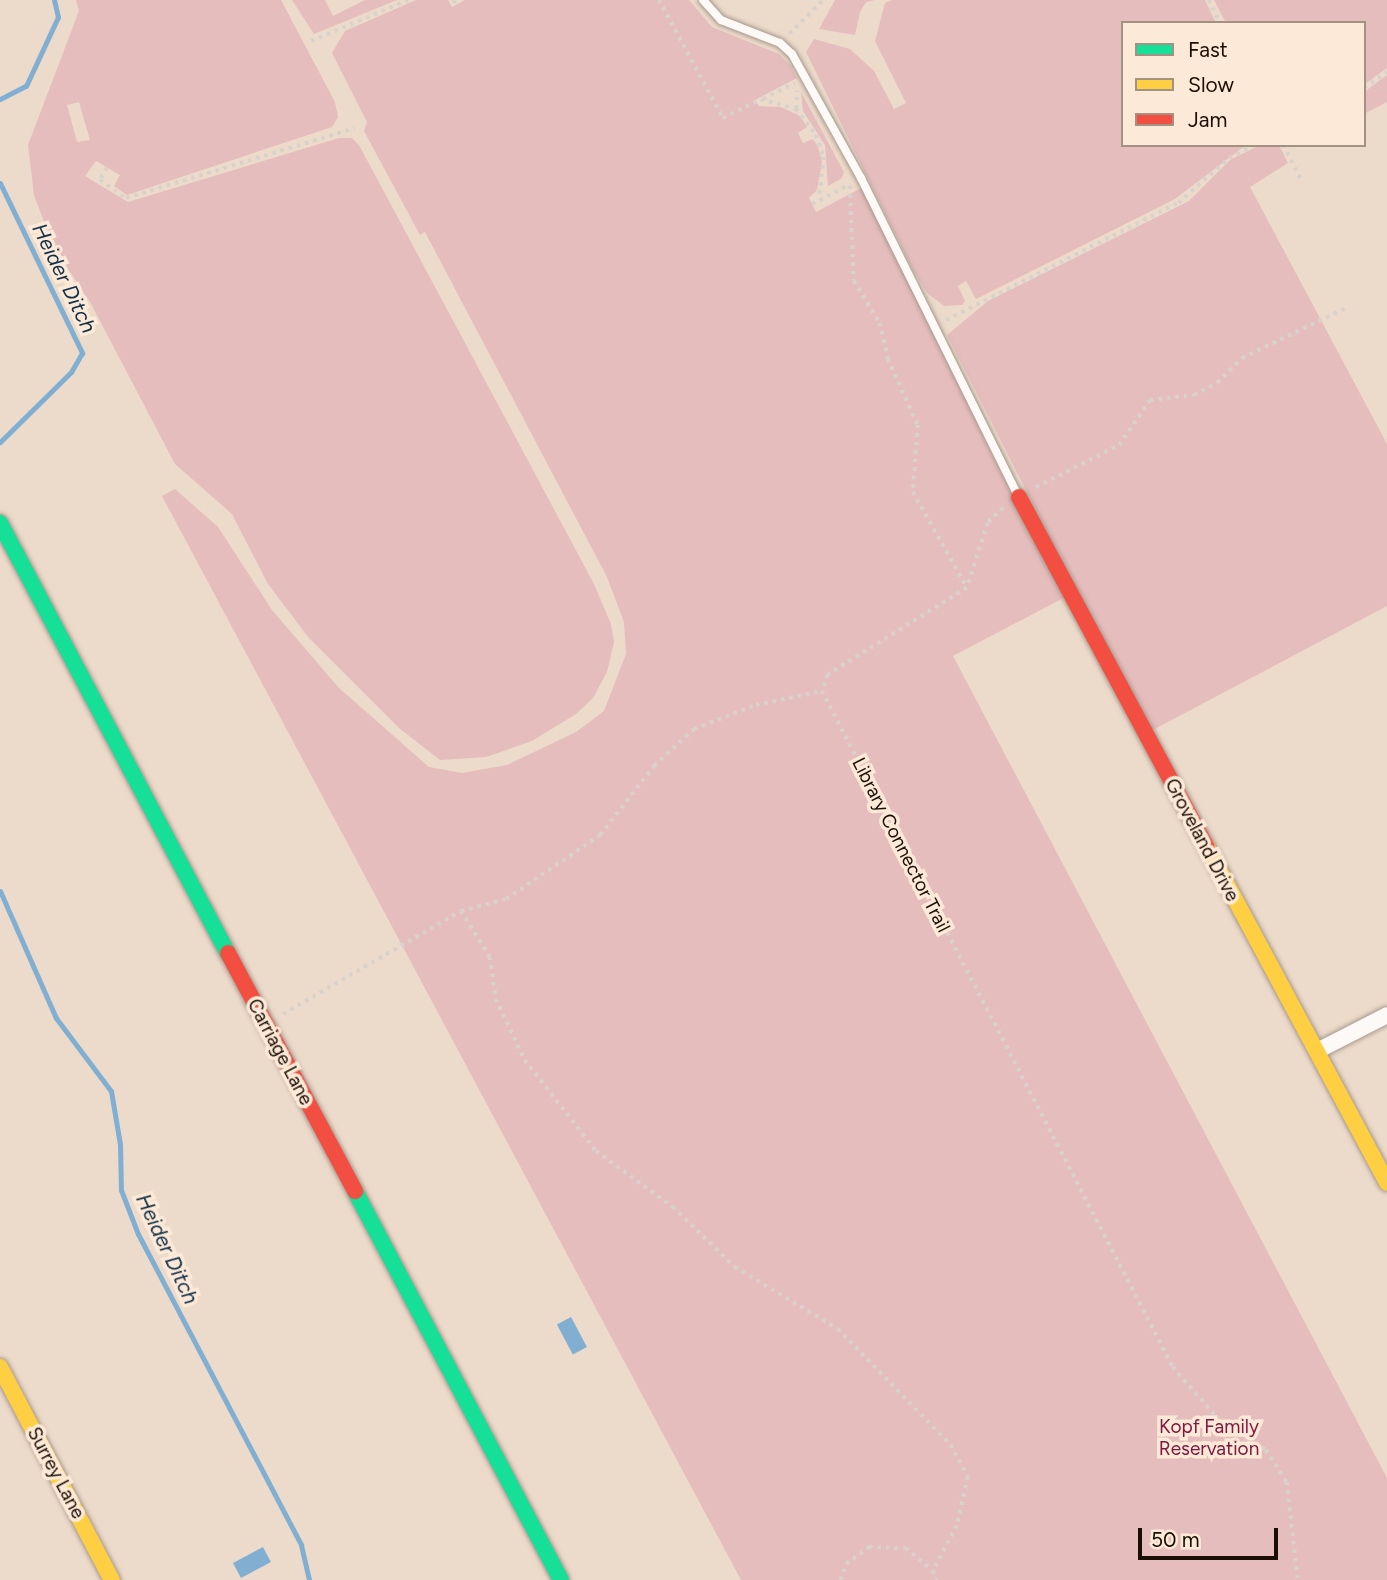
<!DOCTYPE html>
<style>
body{margin:0}
#map{position:relative;width:1387px;height:1580px;overflow:hidden;background:#ecdaca;font-family:Figtree,sans-serif}
div>[style]{position:absolute}
[style*='--x']{left:calc(var(--x)*1px);top:calc(var(--y)*1px);width:calc(var(--w)*1px);rotate:calc(var(--a)*1deg)}
.green>*{inset:0;background:#e6bdbd}
.water>*{inset:0;background:#80afd2;transform-origin:0 0}
.stream>*{height:5px;margin:-2.5px;padding:0 2.5px;transform-origin:2.5px;border-radius:2.5px;background:#80afd2}
.path>*{height:3.5px;margin-top:-1.75px;transform-origin:0;background:repeating-linear-gradient(90deg,#d8d2cd 0 3.5px,transparent 0 8.5px)}
.roads{filter:drop-shadow(0 0 2px #a7998d) drop-shadow(0 0 2px #a7998d)}
.lane>*{height:8px;margin:-4px;padding:0 4px;transform-origin:4px;border-radius:4px;background:#fcf9f7}
.street>*{height:16px;margin:-8px;padding:0 8px;transform-origin:8px;border-radius:8px;background:#fcf9f7}
.fast>*{height:16px;margin:-8px;padding:0 8px;transform-origin:8px;border-radius:8px;background:#16e098}
.slow>*{height:16px;margin:-8px;padding:0 8px;transform-origin:8px;border-radius:8px;background:#ffcf43}
.jam>*{height:16px;margin:-8px;padding:0 8px;transform-origin:8px;border-radius:8px;background:#f24e42}
span{translate:-50% -50%;white-space:nowrap;text-align:center;line-height:1.15;-webkit-text-stroke:7px #fde9d7;paint-order:stroke}
.street-label{font-size:19px;color:#1a0f05}
.park-label{font-size:19px;color:#811640}
.water-label{font-size:21px;color:#0f3048;font-style:italic}
.legend{position:absolute;left:1121px;top:21px;width:245px;height:126px;box-sizing:border-box;background:#fde9d7;border:2px solid #a29283;margin:0;padding:9px 12px;list-style:none;font-size:21px;color:#1a0f05}
.legend li{display:flex;align-items:center;gap:14px;height:35px}
.legend b{width:35px;border:2px solid #a29283}
.scale{position:absolute;left:1138px;top:1528px;width:140px;height:32px;box-sizing:border-box;border:4px solid #1a0f05;border-top:0;padding-left:9px;font-size:21px;line-height:24px;white-space:nowrap;color:#1a0f05;-webkit-text-stroke:5px #fde9d7;paint-order:stroke}
</style>
<div id="map">
<div class="green">
<i style="clip-path:polygon(evenodd,76px 0,281px 0,335px 102px,338px 117px,332px 127px,127px 195px,114px 186px,120px 175px,96px 161px,85px 176px,128px 202px,339px 138px,352px 138px,359px 145px,594px 584px,611px 624px,614px 642px,607px 672px,593px 698px,576px 714px,532px 741px,486px 757px,440px 760px,399px 728px,309px 638px,268px 584px,232px 514px,175px 464px,90px 302px,54px 248px,34px 195px,28px 145px,79px 11px,76px 0,79px 102px,90px 140px,77px 142px,67px 105px,79px 102px)"></i>
<i style="clip-path:polygon(292px 0,325px 0,333px 16px,365px 0,397px 0,314px 34px)"></i>
<i style="clip-path:polygon(416px 0,448px 0,452px 7px,465px 0,689px 0,712px 27px,779px 54px,790px 65px,797px 78px,755px 100px,759px 106px,781px 107px,800px 116px,807px 127px,798px 133px,803px 143px,813px 139px,818px 147px,822px 162px,817px 190px,809px 198px,816px 212px,865px 186px,1071px 594px,953px 656px,1387px 1478px,1387px 1580px,741px 1580px,162px 496px,175px 489px,218px 527px,272px 610px,339px 688px,429px 767px,462px 773px,507px 765px,576px 732px,604px 711px,626px 654px,624px 622px,607px 577px,425px 232px,420px 235px,364px 131px,367px 122px,332px 53px,345px 31px)"></i>
<i style="clip-path:polygon(835px 0,875px 0,866px 2px,860px 12px,855px 35px,819px 29px)"></i>
<i style="clip-path:polygon(892px 0,1205px 0,1216px 23px,1123px 23px,1123px 145px,1246px 145px,1175px 199px,976px 299px,966px 281px,958px 286px,965px 301px,962px 305px,944px 306px,927px 293px,914px 272px,806px 52px,814px 39px,850px 49px,874px 71px,894px 109px,906px 103px,875px 41px,885px 3px)"></i>
<i style="clip-path:polygon(1214px 0,1387px 0,1387px 68px,1364px 85px,1364px 23px,1226px 23px)"></i>
<i style="clip-path:polygon(1387px 75px,1387px 102px,1364px 114px,1364px 92px)"></i>
<i style="clip-path:polygon(801px 92px,844px 172px,842px 178px,828px 186px,825px 145px,803px 111px)"></i>
<i style="clip-path:polygon(1260px 145px,1279px 145px,1288px 163px,1250px 187px,1387px 444px,1387px 606px,1149px 732px,947px 335px,988px 301px,1189px 201px,1230px 160px)"></i>
</div>
<div class="water">
<i style="left:571px;top:1317px;width:34px;height:16px;rotate:62deg"></i>
<i style="left:263px;top:1547px;width:17px;height:34px;rotate:62deg"></i>
</div>
<div class="stream">
<i style="--x:0;--y:99;--w:29;--a:-27"></i>
<i style="--x:26;--y:86;--w:76;--a:-65.1"></i>
<i style="--x:58;--y:17;--w:17;--a:-103"></i>
<i style="--x:0;--y:183;--w:189;--a:64.2"></i>
<i style="--x:82;--y:353;--w:22;--a:120"></i>
<i style="--x:71;--y:372;--w:100;--a:135.4"></i>
<i style="--x:0;--y:891;--w:139;--a:66.2"></i>
<i style="--x:56;--y:1018;--w:91;--a:53"></i>
<i style="--x:111;--y:1091;--w:54;--a:80.4"></i>
<i style="--x:120;--y:1144;--w:46;--a:88.8"></i>
<i style="--x:121;--y:1190;--w:47;--a:68.9"></i>
<i style="--x:138;--y:1234;--w:351;--a:62.3"></i>
<i style="--x:301;--y:1545;--w:36;--a:77"></i>
</div>
<div class="path">
<i style="--x:454;--y:0;--w:5;--a:68"></i>
<i style="--x:659;--y:0;--w:134;--a:61.5"></i>
<i style="--x:723;--y:118;--w:42;--a:-26.6"></i>
<i style="--x:761;--y:99;--w:36;--a:16"></i>
<i style="--x:796;--y:109;--w:33;--a:52"></i>
<i style="--x:816;--y:135;--w:23;--a:70"></i>
<i style="--x:824;--y:157;--w:43;--a:96.6"></i>
<i style="--x:1209;--y:0;--w:25;--a:64"></i>
<i style="--x:789;--y:34;--w:48;--a:-45"></i>
<i style="--x:311;--y:41;--w:105;--a:-22.9"></i>
<i style="--x:1364;--y:88;--w:28;--a:-35"></i>
<i style="--x:763;--y:99;--w:35;--a:-27"></i>
<i style="--x:796;--y:109;--w:18;--a:-87"></i>
<i style="--x:1283;--y:145;--w:43;--a:62.2"></i>
<i style="--x:107;--y:168;--w:14;--a:120"></i>
<i style="--x:100;--y:180;--w:32;--a:35"></i>
<i style="--x:126;--y:198;--w:239;--a:-17"></i>
<i style="--x:850;--y:186;--w:95;--a:87.6"></i>
<i style="--x:854;--y:281;--w:49;--a:58.2"></i>
<i style="--x:880;--y:323;--w:37;--a:77"></i>
<i style="--x:888;--y:359;--w:72;--a:65.6"></i>
<i style="--x:918;--y:425;--w:67;--a:94.3"></i>
<i style="--x:913;--y:492;--w:110;--a:60.6"></i>
<i style="--x:812;--y:204;--w:43;--a:-27.8"></i>
<i style="--x:946;--y:320;--w:260;--a:-26.8"></i>
<i style="--x:1178;--y:203;--w:68;--a:-41.4"></i>
<i style="--x:1229;--y:158;--w:27;--a:-28"></i>
<i style="--x:1036;--y:487;--w:93;--a:-26.8"></i>
<i style="--x:1119;--y:445;--w:55;--a:-55.4"></i>
<i style="--x:1150;--y:400;--w:44;--a:-6.5"></i>
<i style="--x:1194;--y:395;--w:26;--a:-28"></i>
<i style="--x:1217;--y:383;--w:35;--a:-45"></i>
<i style="--x:1242;--y:358;--w:115;--a:-25.7"></i>
<i style="--x:1003;--y:508;--w:21;--a:135"></i>
<i style="--x:988;--y:523;--w:68;--a:107.9"></i>
<i style="--x:967;--y:588;--w:164;--a:148"></i>
<i style="--x:828;--y:675;--w:17;--a:111"></i>
<i style="--x:822;--y:691;--w:762;--a:62.56"></i>
<i style="--x:1173;--y:1367;--w:70;--a:49"></i>
<i style="--x:1219;--y:1420;--w:56;--a:32.6"></i>
<i style="--x:1266;--y:1450;--w:38;--a:57"></i>
<i style="--x:1287;--y:1482;--w:99;--a:83.6"></i>
<i style="--x:461;--y:911;--w:54;--a:57.8"></i>
<i style="--x:490;--y:957;--w:42;--a:81.9"></i>
<i style="--x:496;--y:999;--w:68;--a:64.6"></i>
<i style="--x:525;--y:1060;--w:115;--a:52"></i>
<i style="--x:596;--y:1151;--w:95;--a:36"></i>
<i style="--x:673;--y:1207;--w:86;--a:44.1"></i>
<i style="--x:735;--y:1267;--w:120;--a:31"></i>
<i style="--x:838;--y:1329;--w:162;--a:45.8"></i>
<i style="--x:951;--y:1445;--w:36;--a:62"></i>
<i style="--x:968;--y:1477;--w:50;--a:102.7"></i>
<i style="--x:957;--y:1526;--w:51;--a:118.1"></i>
<i style="--x:933;--y:1571;--w:10;--a:66"></i>
<i style="--x:283;--y:1014;--w:206;--a:-30.1"></i>
<i style="--x:461;--y:911;--w:47;--a:-14.9"></i>
<i style="--x:506;--y:899;--w:114;--a:-34.2"></i>
<i style="--x:600;--y:835;--w:88;--a:-52"></i>
<i style="--x:654;--y:766;--w:54;--a:-42.8"></i>
<i style="--x:694;--y:729;--w:66;--a:-21.2"></i>
<i style="--x:756;--y:705;--w:67;--a:-12"></i>
<i style="--x:840;--y:1580;--w:17;--a:-69"></i>
<i style="--x:846;--y:1564;--w:29;--a:-36"></i>
<i style="--x:869;--y:1547;--w:37;--a:2"></i>
<i style="--x:906;--y:1548;--w:35;--a:40"></i>
</div>
<div class="roads">
<div class="lane">
<i style="--x:703;--y:0;--w:27;--a:48"></i>
<i style="--x:721;--y:20;--w:63;--a:21.3"></i>
<i style="--x:780;--y:43;--w:16;--a:43"></i>
<i style="--x:792;--y:54;--w:142;--a:60.9"></i>
<i style="--x:861;--y:178;--w:354;--a:63.7"></i>
</div>
<div class="street">
<i style="--x:1319;--y:1050;--w:76;--a:-27.2"></i>
</div>
<div class="fast">
<i style="--x:0;--y:523;--w:487;--a:62.1"></i>
<i style="--x:355;--y:1191;--w:440;--a:62.1"></i>
</div>
<div class="slow">
<i style="--x:1207;--y:847;--w:381;--a:61.8"></i>
<i style="--x:0;--y:1367;--w:241;--a:62.3"></i>
</div>
<div class="jam">
<i style="--x:1019;--y:497;--w:397;--a:61.8"></i>
<i style="--x:228;--y:953;--w:270;--a:61.9"></i>
</div>
</div>
<div class="street-label">
<span style="left:1202px;top:840px;rotate:62deg">Groveland Drive</span>
<span style="left:901px;top:845px;rotate:63deg">Library Connector Trail</span>
<span style="left:280px;top:1052px;rotate:62deg">Carriage Lane</span>
<span style="left:56px;top:1473px;rotate:62deg">Surrey Lane</span>
</div>
<div class="park-label">
<span style="left:1209px;top:1438px">Kopf Family<br>Reservation</span>
</div>
<div class="water-label">
<span style="left:64px;top:278px;rotate:64deg">Heider Ditch</span>
<span style="left:167px;top:1249px;rotate:65deg">Heider Ditch</span>
</div>
<ul class="legend">
<li><b style="height:9px;background:#16e098"></b>Fast</li>
<li><b style="height:9px;background:#ffcf43"></b>Slow</li>
<li><b style="height:9px;background:#f24e42"></b>Jam</li>
</ul>
<div class="scale">50 m</div>
</div>
